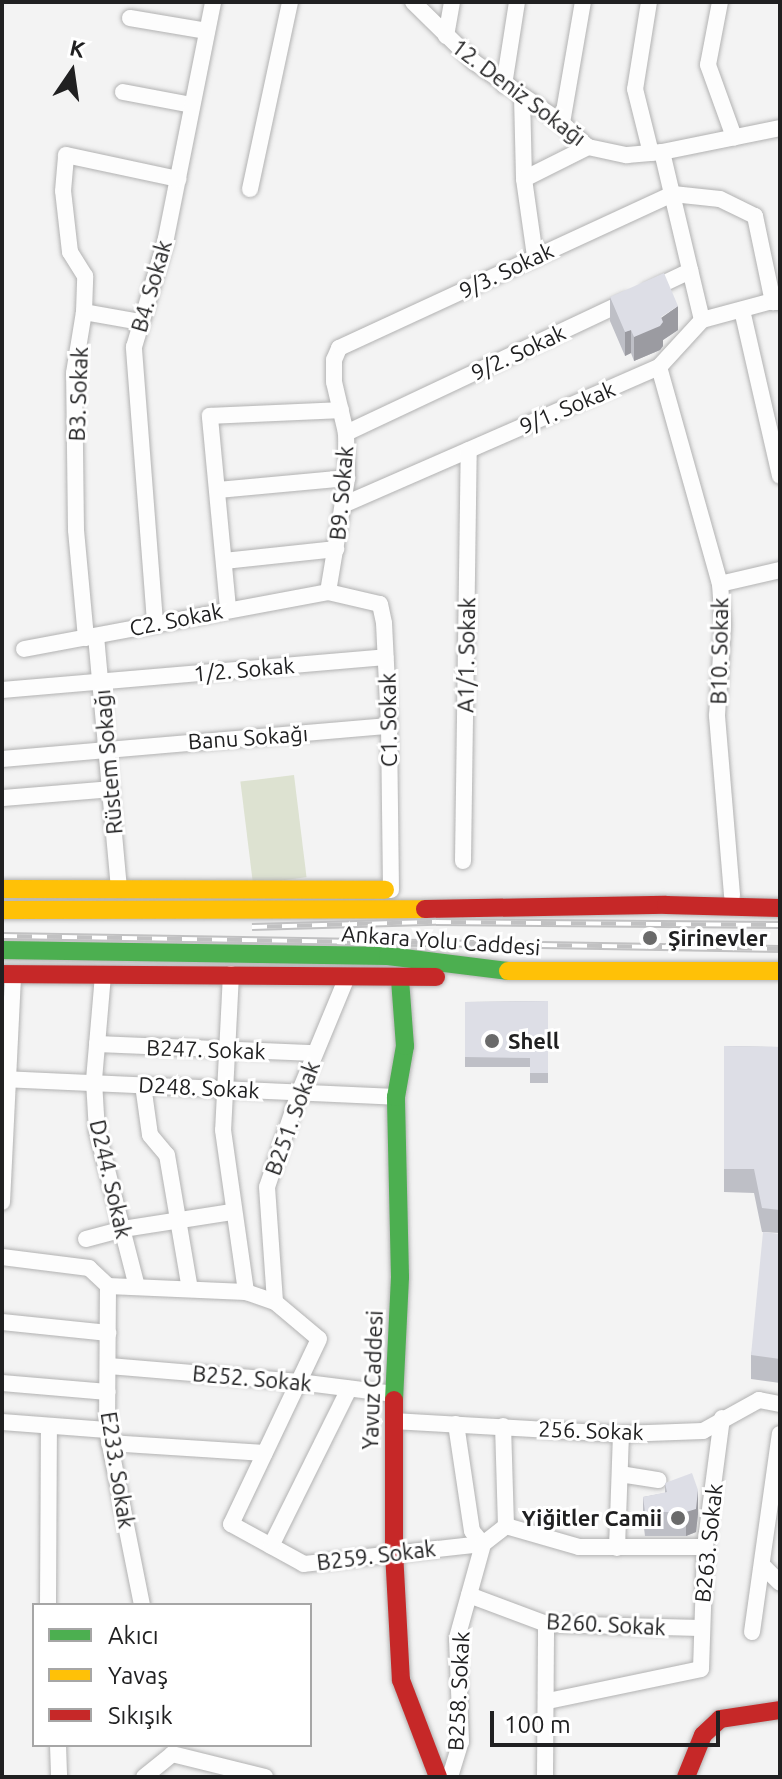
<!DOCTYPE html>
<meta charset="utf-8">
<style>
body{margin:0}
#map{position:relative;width:782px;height:1779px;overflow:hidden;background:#f3f3f3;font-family:Ubuntu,sans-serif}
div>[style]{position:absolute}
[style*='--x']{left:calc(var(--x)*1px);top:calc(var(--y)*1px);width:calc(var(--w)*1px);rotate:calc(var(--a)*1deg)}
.green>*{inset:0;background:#dde2d1;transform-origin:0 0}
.roads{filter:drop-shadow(0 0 2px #b2b2b2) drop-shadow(0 0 2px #b2b2b2)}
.street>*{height:16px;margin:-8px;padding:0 8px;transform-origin:8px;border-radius:8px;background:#fdfdfd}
.fast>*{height:18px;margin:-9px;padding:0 9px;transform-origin:9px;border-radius:9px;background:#4caf50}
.slow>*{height:18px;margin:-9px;padding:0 9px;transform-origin:9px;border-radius:9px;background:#ffc107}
.jam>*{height:18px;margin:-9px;padding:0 9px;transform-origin:9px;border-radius:9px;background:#c62828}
.rail>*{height:8px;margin-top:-4px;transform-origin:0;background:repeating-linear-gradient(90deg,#fff 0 15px,#c1c1c2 0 30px);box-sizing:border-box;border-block:2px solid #c1c1c2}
.wall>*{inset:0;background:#bebfc6}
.shaded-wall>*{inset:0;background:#9b9ba1}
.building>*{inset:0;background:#dddee6}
.dots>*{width:22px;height:22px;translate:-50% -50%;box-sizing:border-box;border:4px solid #fff;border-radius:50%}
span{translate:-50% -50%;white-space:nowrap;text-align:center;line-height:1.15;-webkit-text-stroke:6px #fff;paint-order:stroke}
.street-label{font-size:22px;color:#202021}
.poi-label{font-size:22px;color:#202021;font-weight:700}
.left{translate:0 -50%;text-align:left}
.right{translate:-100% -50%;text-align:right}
.frame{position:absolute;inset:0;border:4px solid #202021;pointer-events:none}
.legend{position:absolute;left:32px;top:1603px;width:280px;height:144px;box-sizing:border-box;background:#fff;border:2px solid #a6a6a6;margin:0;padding:10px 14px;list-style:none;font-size:24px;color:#202021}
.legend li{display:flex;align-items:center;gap:16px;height:40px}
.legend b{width:40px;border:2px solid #a6a6a6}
.north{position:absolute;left:32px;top:32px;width:80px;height:80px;-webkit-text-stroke:6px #fff;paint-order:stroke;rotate:13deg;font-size:22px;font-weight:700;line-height:32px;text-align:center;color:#202021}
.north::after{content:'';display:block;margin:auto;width:28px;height:36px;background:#202021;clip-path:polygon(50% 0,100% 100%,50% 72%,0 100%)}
.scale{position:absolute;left:490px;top:1711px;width:230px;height:36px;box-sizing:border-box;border:4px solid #202021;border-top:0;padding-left:10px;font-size:24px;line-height:28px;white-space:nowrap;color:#202021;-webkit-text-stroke:6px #fff;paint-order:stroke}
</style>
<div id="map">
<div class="green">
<i style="left:294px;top:775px;width:103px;height:54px;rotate:83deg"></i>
</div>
<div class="roads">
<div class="street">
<i style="--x:413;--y:2;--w:86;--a:44.5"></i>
<i style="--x:474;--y:62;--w:107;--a:34.7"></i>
<i style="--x:562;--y:123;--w:35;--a:43"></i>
<i style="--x:588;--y:147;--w:40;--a:12"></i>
<i style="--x:627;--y:155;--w:35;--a:-5"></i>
<i style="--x:662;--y:152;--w:120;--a:-11.5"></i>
<i style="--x:649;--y:2;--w:88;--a:99.1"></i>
<i style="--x:635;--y:89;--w:66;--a:76"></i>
<i style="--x:720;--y:2;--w:64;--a:100.8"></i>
<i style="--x:708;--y:65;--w:77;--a:70.1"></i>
<i style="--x:130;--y:18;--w:78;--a:9.6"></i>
<i style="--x:446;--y:36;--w:35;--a:-80"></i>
<i style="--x:504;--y:85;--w:84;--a:-81.1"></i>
<i style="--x:123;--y:92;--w:70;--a:10.7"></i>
<i style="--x:522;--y:96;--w:83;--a:88.6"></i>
<i style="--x:524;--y:179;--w:78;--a:81.9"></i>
<i style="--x:562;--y:123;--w:123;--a:-80.2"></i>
<i style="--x:662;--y:152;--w:173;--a:76.6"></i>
<i style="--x:524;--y:179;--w:72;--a:-26.6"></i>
<i style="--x:250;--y:189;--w:191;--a:-77.9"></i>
<i style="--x:648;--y:291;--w:47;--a:-25.5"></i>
<i style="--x:742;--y:310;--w:170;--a:77.1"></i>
<i style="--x:84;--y:312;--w:57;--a:10.1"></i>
<i style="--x:659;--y:367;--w:225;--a:74.3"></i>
<i style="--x:720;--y:584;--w:41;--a:85.8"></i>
<i style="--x:723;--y:625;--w:91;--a:93.8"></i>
<i style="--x:717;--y:716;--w:180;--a:85.2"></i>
<i style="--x:346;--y:433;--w:310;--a:-25.2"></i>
<i style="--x:218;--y:490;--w:130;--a:-5.3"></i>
<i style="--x:343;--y:505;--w:345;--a:-23.6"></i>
<i style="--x:659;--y:367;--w:64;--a:-47.5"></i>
<i style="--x:702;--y:320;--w:81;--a:-15.1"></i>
<i style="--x:224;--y:561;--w:113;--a:-6.1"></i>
<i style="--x:720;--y:584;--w:62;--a:-13.1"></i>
<i style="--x:328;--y:592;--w:116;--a:-80.5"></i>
<i style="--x:347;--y:478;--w:45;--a:-91.3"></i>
<i style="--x:346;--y:433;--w:52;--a:-103.2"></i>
<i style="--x:334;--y:382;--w:22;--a:-90"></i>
<i style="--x:334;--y:360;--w:13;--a:-67"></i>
<i style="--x:339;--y:348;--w:368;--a:-24.8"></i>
<i style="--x:673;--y:194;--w:47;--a:6.1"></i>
<i style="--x:720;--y:199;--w:39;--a:26"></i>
<i style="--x:755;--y:216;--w:88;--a:78.2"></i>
<i style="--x:773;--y:302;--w:7;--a:0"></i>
<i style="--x:228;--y:608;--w:193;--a:-95.4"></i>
<i style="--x:210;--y:416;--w:131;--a:-2.6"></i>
<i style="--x:155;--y:622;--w:276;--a:-94.4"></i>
<i style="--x:134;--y:347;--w:109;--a:-73.4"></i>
<i style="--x:165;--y:243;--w:246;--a:-78.7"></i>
<i style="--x:96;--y:636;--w:254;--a:84.8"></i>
<i style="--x:86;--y:638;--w:108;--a:-95.3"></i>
<i style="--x:76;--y:530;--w:157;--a:-90.7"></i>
<i style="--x:74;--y:373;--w:62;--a:-80.7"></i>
<i style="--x:84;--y:312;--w:36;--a:-88"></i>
<i style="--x:85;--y:276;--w:28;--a:-122"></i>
<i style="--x:70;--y:252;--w:61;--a:-96.5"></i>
<i style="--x:63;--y:191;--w:36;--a:-85"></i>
<i style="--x:66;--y:155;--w:115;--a:12.1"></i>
<i style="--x:24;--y:649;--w:309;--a:-10.6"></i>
<i style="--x:328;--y:592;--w:53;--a:13"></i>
<i style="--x:380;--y:604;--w:19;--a:78"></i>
<i style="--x:384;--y:623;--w:103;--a:87.2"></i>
<i style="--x:389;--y:726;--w:164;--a:89.3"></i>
<i style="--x:2;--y:690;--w:385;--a:-4.9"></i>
<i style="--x:2;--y:759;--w:388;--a:-4.9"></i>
<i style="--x:2;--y:798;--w:109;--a:-4.7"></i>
<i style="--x:463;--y:861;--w:411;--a:-89.2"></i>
<i style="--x:231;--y:974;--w:156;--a:92.9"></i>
<i style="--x:223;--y:1130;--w:164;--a:81.9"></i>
<i style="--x:103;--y:975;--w:106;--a:94.9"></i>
<i style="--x:94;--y:1081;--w:50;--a:86.6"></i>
<i style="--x:97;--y:1131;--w:161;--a:75.6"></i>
<i style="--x:347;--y:977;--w:126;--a:112.5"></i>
<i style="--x:299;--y:1093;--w:99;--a:108.8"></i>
<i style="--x:267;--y:1187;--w:115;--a:86"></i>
<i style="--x:275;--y:1302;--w:57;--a:40.1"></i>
<i style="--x:319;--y:1339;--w:205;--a:115.4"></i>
<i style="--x:231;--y:1524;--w:83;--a:28.7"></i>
<i style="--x:304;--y:1564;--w:180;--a:-6.4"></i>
<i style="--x:97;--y:1044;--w:218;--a:2.4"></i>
<i style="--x:2;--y:1079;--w:394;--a:2.6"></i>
<i style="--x:143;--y:1085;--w:50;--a:82"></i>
<i style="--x:150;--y:1135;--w:26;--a:50"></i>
<i style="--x:167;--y:1155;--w:136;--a:80.3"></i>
<i style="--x:2;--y:1202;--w:228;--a:-87.2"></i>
<i style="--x:86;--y:1239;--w:38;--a:-15"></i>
<i style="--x:123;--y:1229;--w:110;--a:-8.9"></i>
<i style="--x:2;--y:1257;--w:88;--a:7.2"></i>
<i style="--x:89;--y:1268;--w:26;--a:43"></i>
<i style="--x:108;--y:1286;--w:144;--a:90.4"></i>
<i style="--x:107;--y:1430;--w:178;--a:78.7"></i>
<i style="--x:108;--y:1286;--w:138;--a:2.5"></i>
<i style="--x:246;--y:1292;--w:31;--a:19"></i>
<i style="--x:2;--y:1322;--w:107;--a:5.9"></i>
<i style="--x:109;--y:1366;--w:191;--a:4.8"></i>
<i style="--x:299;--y:1382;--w:96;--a:7.2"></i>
<i style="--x:2;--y:1383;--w:106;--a:4.9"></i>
<i style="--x:393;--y:1421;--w:228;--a:3.3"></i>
<i style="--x:621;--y:1434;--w:82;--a:-2.1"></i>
<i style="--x:703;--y:1431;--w:64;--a:-29"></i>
<i style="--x:759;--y:1400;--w:21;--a:11"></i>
<i style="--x:2;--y:1422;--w:105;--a:4.4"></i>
<i style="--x:456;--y:1424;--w:108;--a:81.5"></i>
<i style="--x:472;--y:1531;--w:17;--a:50"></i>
<i style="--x:109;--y:1443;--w:156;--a:3.7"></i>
<i style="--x:620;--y:1474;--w:39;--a:9"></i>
<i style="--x:506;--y:1526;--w:76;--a:16"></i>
<i style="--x:579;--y:1547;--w:126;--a:0"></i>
<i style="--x:271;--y:1546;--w:175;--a:-63.6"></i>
<i style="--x:617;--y:1548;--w:114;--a:-88"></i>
<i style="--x:762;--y:1565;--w:25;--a:45"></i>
<i style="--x:469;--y:1595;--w:82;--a:20.6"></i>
<i style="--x:546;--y:1624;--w:154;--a:1.5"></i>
<i style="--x:48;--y:1605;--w:179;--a:-89.7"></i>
<i style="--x:752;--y:1632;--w:200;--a:-82"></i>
<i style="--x:548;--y:1701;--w:156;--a:-11.8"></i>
<i style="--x:701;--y:1669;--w:122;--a:-88.1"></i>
<i style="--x:705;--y:1547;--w:130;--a:-82.5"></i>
<i style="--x:58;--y:1745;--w:32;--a:88"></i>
<i style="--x:172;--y:1754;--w:96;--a:13.9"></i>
<i style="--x:144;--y:1777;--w:36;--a:-39"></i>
<i style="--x:450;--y:1777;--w:37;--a:-73"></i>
<i style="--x:461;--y:1742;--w:104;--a:-92.2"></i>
<i style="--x:457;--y:1638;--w:98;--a:-74.5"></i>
<i style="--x:483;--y:1544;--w:29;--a:-38"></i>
<i style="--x:506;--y:1526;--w:100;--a:-91.7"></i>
<i style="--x:545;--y:1777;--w:153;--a:-89.6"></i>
</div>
<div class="fast">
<i style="--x:2;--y:950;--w:386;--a:0.9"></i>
<i style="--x:388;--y:956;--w:121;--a:7.1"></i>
<i style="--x:394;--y:1400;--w:123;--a:-87.2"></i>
<i style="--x:400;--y:1277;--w:180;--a:-91.3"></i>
<i style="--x:396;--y:1097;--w:52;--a:-80"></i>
<i style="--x:405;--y:1046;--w:67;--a:-94.3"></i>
</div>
<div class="slow">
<i style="--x:2;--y:889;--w:383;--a:0.1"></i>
<i style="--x:2;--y:910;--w:423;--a:-0.1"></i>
<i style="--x:508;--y:971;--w:272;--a:0"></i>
</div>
<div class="jam">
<i style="--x:425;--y:909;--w:241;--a:-1"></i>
<i style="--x:666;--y:905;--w:114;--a:1.5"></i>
<i style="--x:2;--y:974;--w:434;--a:0.4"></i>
<i style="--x:394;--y:1400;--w:152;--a:90"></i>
<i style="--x:394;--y:1552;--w:128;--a:86.9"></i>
<i style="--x:401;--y:1680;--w:104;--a:69.1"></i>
<i style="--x:686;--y:1777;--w:45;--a:-68"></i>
<i style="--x:703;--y:1735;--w:23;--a:-43"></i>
<i style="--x:720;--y:1719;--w:61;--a:-8.5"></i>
</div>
</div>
<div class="rail">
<i style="--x:252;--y:927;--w:184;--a:-1.6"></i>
<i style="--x:436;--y:922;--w:344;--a:0.5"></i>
<i style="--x:2;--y:936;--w:778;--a:0.96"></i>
</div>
<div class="wall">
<i style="clip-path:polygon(610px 297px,678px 330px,663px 340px,663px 346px,660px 350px,634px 361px,631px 353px,625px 356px,610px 321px)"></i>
<i style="clip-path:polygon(548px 1001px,548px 1083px,530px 1083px,530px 1067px,465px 1067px,465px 1002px)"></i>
<i style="clip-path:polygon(724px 1046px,780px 1047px,780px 1233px,762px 1232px,754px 1193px,724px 1192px)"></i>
<i style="clip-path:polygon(780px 1234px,780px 1383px,751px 1379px,751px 1355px)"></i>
<i style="clip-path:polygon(665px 1483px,698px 1514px,696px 1532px,686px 1536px,645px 1536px,643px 1520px,643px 1497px,665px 1493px)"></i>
</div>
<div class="shaded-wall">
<i style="clip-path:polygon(678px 306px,678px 330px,663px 340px,663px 346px,660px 350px,634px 361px,634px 337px)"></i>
<i style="clip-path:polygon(631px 330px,631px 353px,625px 356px,625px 332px)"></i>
<i style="clip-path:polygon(698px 1490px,698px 1514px,696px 1532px,686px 1536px,686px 1512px)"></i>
</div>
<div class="building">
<i style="clip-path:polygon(664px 273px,678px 306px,661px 317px,663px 322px,660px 326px,634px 337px,631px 330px,625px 332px,610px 297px)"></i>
<i style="clip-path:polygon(548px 1001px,548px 1073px,530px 1073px,530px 1058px,465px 1057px,465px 1002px)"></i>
<i style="clip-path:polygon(724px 1046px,780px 1047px,780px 1210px,762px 1208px,754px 1169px,724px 1169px)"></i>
<i style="clip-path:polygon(763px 1232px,780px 1234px,780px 1359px,751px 1355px)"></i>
<i style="clip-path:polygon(692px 1473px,698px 1490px,696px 1509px,686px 1512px,645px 1512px,643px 1497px,667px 1492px,665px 1483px)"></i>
</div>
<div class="dots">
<i style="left:650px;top:938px;background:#6a6a6a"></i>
<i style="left:492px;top:1041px;background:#6a6a6a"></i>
<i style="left:678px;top:1518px;background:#6a6a6a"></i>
</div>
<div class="street-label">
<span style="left:519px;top:92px;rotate:37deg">12. Deniz Sokağı</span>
<span style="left:506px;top:270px;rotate:-25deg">9/3. Sokak</span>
<span style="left:151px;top:286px;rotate:-74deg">B4. Sokak</span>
<span style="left:518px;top:352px;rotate:-25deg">9/2. Sokak</span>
<span style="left:78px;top:394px;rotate:-88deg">B3. Sokak</span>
<span style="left:567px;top:407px;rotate:-23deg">9/1. Sokak</span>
<span style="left:341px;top:493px;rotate:-85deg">B9. Sokak</span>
<span style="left:176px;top:619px;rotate:-11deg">C2. Sokak</span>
<span style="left:719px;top:651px;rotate:-89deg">B10. Sokak</span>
<span style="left:466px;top:655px;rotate:-89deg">A1/1. Sokak</span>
<span style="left:244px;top:669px;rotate:-5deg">1/2. Sokak</span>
<span style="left:388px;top:720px;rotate:-91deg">C1. Sokak</span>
<span style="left:248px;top:737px;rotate:-4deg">Banu Sokağı</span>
<span style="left:108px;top:762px;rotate:-95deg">Rüstem Sokağı</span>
<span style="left:441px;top:940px;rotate:4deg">Ankara Yolu Caddesi</span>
<span style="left:206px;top:1049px;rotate:2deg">B247. Sokak</span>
<span style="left:199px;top:1087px;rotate:3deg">D248. Sokak</span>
<span style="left:292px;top:1118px;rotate:-70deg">B251. Sokak</span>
<span style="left:111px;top:1179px;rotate:77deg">D244. Sokak</span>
<span style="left:252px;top:1378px;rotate:5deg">B252. Sokak</span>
<span style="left:372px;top:1380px;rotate:-88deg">Yavuz Caddesi</span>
<span style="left:591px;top:1430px;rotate:2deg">256. Sokak</span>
<span style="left:118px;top:1470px;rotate:81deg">E233. Sokak</span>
<span style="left:708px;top:1543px;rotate:-84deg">B263. Sokak</span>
<span style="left:376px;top:1555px;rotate:-7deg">B259. Sokak</span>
<span style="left:606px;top:1624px;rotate:3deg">B260. Sokak</span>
<span style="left:458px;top:1691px;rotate:-87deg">B258. Sokak</span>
</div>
<div class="poi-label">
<span class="left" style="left:668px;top:938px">Şirinevler</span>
<span class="left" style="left:508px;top:1041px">Shell</span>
<span class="right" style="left:662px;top:1518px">Yiğitler Camii</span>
</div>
<div class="frame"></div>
<ul class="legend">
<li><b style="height:10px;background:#4caf50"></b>Akıcı</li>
<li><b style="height:10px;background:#ffc107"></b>Yavaş</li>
<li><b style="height:10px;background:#c62828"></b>Sıkışık</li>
</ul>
<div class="north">K</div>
<div class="scale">100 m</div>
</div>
